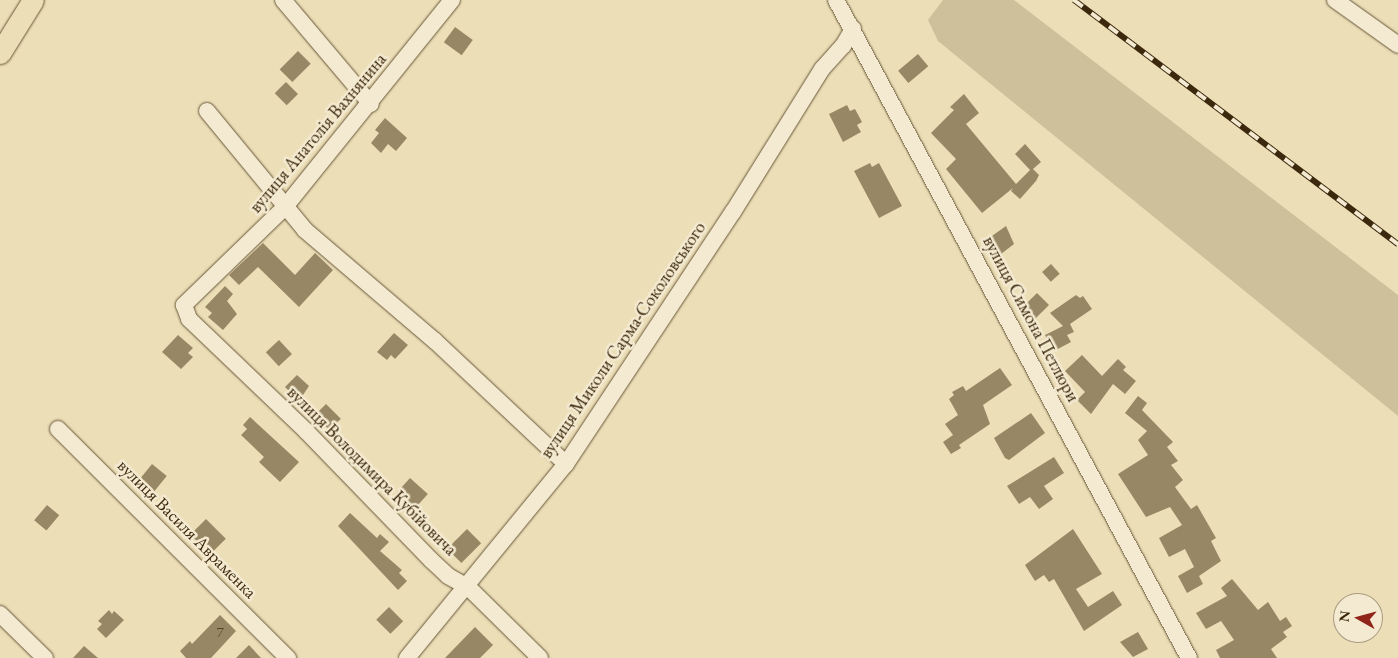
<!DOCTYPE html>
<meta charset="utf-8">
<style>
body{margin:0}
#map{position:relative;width:1398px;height:658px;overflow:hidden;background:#ecdfb8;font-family:"EB Garamond",serif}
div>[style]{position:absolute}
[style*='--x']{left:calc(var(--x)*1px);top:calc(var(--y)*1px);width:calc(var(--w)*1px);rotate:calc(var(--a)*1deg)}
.green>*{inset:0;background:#cec09b}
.building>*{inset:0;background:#988765;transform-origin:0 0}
.roads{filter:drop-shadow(0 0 1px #685637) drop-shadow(0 0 1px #685637)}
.minor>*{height:16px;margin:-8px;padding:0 8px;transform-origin:8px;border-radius:8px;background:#f3ead1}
.major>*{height:21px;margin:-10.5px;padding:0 10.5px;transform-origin:10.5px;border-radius:10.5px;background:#ecdfb8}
.rail>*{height:5.5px;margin-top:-2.75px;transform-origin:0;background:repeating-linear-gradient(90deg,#f3ead1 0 11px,#3c280c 0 22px);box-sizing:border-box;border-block:1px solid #3c280c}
span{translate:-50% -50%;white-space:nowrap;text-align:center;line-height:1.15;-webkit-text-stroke:5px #f3ead1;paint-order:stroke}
.number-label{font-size:15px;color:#534022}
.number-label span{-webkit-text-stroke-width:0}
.street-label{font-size:18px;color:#3c280c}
.north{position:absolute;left:1333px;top:593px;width:50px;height:50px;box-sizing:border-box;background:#f3ead1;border:1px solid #aa9c82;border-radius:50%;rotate:277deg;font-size:14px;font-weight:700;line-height:20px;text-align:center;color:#3c280c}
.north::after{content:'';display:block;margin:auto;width:18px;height:22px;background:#8f2418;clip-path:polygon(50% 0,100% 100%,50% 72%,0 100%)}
</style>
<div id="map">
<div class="green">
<i style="clip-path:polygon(943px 0,1014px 0,1398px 295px,1398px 416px,938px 41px,928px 20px)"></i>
</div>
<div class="building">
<i style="left:455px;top:27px;width:22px;height:19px;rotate:36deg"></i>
<i style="left:298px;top:51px;width:18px;height:26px;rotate:45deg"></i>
<i style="left:918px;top:54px;width:16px;height:26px;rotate:50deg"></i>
<i style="left:286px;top:82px;width:17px;height:16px;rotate:45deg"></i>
<i style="clip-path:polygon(964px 94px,979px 113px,966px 124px,1016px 184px,1030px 170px,1015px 154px,1025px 144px,1041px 162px,1033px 169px,1039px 175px,1036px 181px,1020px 199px,1011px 191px,1013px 188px,982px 213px,946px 169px,956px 159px,931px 133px,954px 110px,950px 107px)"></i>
<i style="clip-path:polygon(847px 105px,850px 111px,855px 109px,862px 122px,857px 125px,861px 132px,843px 142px,829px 114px)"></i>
<i style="clip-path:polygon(385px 118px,407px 138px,396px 151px,388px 144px,381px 153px,371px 143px,379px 133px,375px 130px)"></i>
<i style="clip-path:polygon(870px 163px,872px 167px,879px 163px,902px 206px,879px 218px,854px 171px)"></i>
<i style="clip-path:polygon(1006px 226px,1014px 244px,1001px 254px,989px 238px)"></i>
<i style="clip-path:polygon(263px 243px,295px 275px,315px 253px,333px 270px,299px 307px,258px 267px,239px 285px,229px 275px)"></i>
<i style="left:1051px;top:264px;width:13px;height:12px;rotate:48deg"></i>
<i style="clip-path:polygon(225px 286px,233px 294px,227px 301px,237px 314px,223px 330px,208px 317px,212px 313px,205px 307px)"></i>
<i style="left:1037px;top:293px;width:17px;height:21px;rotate:45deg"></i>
<i style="clip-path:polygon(1076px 295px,1080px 298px,1083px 296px,1092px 309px,1070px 324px,1074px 332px,1067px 335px,1071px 342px,1054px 351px,1045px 335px,1063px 326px,1050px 313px)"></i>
<i style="clip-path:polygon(394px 333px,408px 345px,395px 359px,391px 355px,387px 360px,377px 352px)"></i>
<i style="clip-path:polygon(178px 335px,193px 348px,188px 353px,193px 357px,181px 369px,162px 352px)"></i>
<i style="left:279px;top:340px;width:19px;height:18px;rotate:47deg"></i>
<i style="clip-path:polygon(1082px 355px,1102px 376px,1118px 359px,1126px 367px,1123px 370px,1136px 381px,1125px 394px,1113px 384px,1091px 414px,1077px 400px,1085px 392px,1065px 371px)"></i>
<i style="clip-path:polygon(1000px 368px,1012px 385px,983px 405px,990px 424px,959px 445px,961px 448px,951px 454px,943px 442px,953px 435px,945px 424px,958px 415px,949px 399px,954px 395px,952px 392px,963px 386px,966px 391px)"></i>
<i style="clip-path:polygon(297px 375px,309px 386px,299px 401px,285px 387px)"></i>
<i style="clip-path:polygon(1138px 396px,1147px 403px,1142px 410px,1173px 442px,1167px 447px,1178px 461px,1171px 465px,1183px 480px,1175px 487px,1191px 509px,1197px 505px,1216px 538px,1211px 541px,1221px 561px,1199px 576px,1203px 584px,1187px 593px,1178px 576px,1194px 567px,1185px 549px,1169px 557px,1159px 538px,1182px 525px,1170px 507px,1146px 517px,1118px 474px,1148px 455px,1138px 440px,1147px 431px,1125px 413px)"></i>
<i style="left:326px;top:404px;width:21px;height:16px;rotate:45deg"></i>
<i style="clip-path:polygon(1031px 413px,1045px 433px,1009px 460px,1005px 458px,994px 438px)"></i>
<i style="clip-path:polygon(250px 417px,299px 462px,280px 482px,259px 462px,264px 457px,241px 435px,247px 429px,243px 425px)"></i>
<i style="clip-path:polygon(1054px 457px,1064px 473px,1044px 486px,1053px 499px,1039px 509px,1030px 497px,1019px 504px,1007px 486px)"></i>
<i style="left:152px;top:464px;width:19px;height:21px;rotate:39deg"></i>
<i style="left:410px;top:478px;width:24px;height:23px;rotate:42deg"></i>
<i style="left:47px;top:505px;width:16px;height:20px;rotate:40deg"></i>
<i style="clip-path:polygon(350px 513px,377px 538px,380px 534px,389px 542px,380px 551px,402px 570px,399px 573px,407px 581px,398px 590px,338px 526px)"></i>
<i style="left:206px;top:519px;width:28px;height:22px;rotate:45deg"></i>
<i style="left:467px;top:529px;width:20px;height:28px;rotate:45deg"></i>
<i style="clip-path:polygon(1073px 529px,1102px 574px,1076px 589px,1088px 607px,1113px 591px,1122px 605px,1084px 631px,1054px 579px,1049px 582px,1044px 575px,1035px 581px,1025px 565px)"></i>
<i style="clip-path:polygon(1232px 579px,1258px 610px,1268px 602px,1280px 621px,1286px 617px,1292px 626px,1283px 632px,1287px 637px,1271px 649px,1277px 658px,1220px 658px,1216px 650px,1234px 640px,1221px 621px,1206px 629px,1196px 613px,1227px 596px,1221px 588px)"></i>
<i style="left:389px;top:607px;width:20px;height:18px;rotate:45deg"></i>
<i style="clip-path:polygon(109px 610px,112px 614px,114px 611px,124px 620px,106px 638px,97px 629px,102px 624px,98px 621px)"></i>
<i style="clip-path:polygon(220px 615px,236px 631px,211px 658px,186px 658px,180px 651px,190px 641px,192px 644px)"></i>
<i style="clip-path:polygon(475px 627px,493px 645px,480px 658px,445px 658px)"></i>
<i style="clip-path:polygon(1138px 632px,1148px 649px,1133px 657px,1120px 642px)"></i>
<i style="clip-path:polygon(249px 645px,261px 658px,236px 658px)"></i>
<i style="clip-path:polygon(84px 646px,98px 658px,73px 658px)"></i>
</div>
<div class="roads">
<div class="minor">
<i style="--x:283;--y:0;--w:136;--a:49.8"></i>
<i style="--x:452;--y:0;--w:266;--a:128.9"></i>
<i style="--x:285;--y:207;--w:141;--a:135.9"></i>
<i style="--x:184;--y:305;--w:15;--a:70"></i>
<i style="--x:189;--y:319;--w:162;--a:43.7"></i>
<i style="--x:306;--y:431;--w:180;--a:45.9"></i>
<i style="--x:431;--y:560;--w:23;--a:43"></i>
<i style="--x:448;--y:576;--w:23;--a:29"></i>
<i style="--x:468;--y:587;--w:101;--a:44.6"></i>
<i style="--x:836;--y:0;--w:747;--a:61.79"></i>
<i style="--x:1335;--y:0;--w:77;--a:35.5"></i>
<i style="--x:207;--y:111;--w:154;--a:50.5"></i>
<i style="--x:305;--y:230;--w:170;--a:40.5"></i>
<i style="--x:434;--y:340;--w:181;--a:43.2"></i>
<i style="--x:58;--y:429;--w:325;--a:44.9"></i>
<i style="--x:0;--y:614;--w:63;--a:44.4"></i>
<i style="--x:407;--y:658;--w:251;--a:-50.7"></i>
<i style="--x:566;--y:464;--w:302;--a:-56.5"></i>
<i style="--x:733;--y:212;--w:168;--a:-58.1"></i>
<i style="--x:822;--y:69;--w:31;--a:-48"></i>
<i style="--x:843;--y:46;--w:20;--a:-60"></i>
</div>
<div class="major">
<i style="--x:0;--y:53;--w:62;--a:-58.1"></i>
</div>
</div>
<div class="rail">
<i style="--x:1074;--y:0;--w:406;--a:37"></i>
</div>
<div class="number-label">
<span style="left:220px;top:632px">7</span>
</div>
<div class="street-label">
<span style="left:318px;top:133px;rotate:-50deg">вулиця Анатолія Вахнянина</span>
<span style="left:1031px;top:319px;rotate:62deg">вулиця Симона Петлюри</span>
<span style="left:623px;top:340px;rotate:-56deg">вулиця Миколи Сарма-Соколовського</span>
<span style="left:372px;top:471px;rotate:45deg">вулиця Володимира Кубійовича</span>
<span style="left:187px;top:529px;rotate:45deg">вулиця Василя Авраменка</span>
</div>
<div class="north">N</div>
</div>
